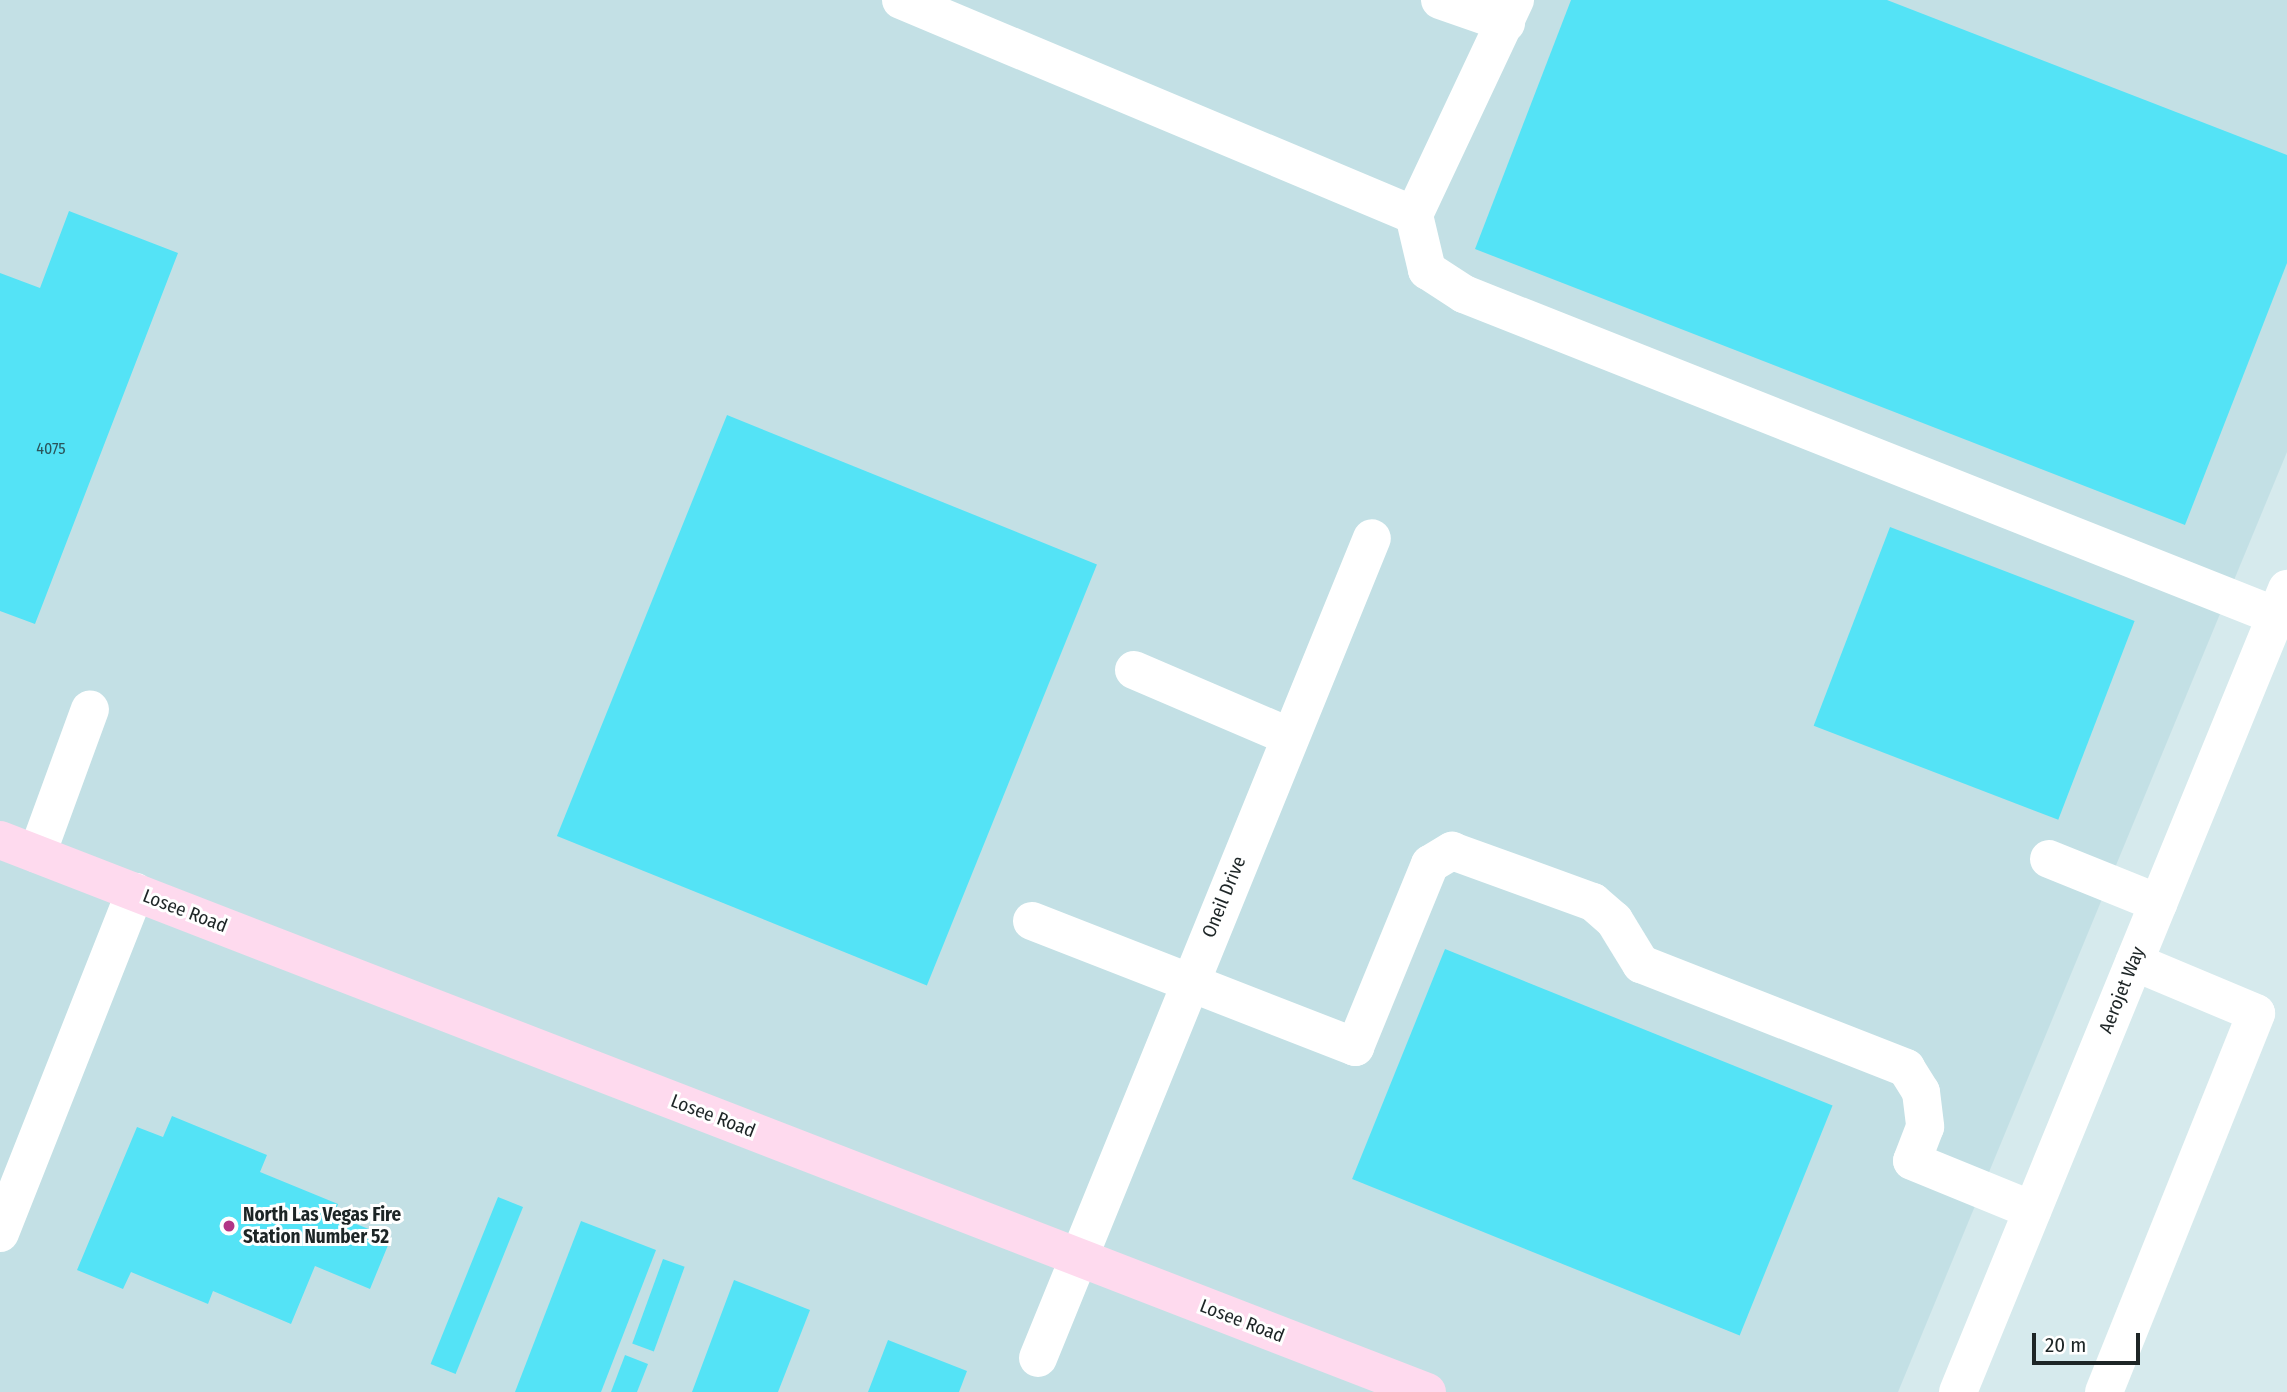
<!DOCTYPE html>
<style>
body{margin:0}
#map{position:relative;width:2287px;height:1392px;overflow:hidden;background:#d6eaed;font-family:"Fira Sans Condensed",sans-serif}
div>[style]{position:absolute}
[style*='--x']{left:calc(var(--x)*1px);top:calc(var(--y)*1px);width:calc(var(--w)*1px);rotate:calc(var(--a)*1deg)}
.built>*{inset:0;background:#c3e0e5}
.building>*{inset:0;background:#54e3f6;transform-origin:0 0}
.minor>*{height:38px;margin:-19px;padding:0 19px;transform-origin:19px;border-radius:19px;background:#fff}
.major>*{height:38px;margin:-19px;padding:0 19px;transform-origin:19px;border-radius:19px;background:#fedaee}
.dots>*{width:19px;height:19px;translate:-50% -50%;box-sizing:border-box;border:4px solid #fff;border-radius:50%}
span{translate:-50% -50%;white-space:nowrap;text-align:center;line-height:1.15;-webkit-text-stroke:6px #fff;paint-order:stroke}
.number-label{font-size:16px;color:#2b545a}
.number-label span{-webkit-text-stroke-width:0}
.street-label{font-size:19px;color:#1d2526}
.poi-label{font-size:19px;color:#1d2526;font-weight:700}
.left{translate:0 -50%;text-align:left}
.scale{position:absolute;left:2032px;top:1333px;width:108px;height:32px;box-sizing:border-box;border:4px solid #1d2526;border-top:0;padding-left:9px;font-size:21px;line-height:24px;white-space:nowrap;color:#1d2526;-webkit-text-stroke:5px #fff;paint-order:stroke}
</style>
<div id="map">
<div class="built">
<i style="clip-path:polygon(0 0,2287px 0,2287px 452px,1898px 1392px,0 1392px)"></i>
</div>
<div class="building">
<i style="clip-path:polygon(1571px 0,1887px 0,2287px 155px,2287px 263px,2185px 525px,1475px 249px)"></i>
<i style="clip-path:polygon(69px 211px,178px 253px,35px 624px,0 611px,0 273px,40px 288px)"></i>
<i style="left:727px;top:415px;width:399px;height:454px;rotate:22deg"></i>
<i style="left:1890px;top:527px;width:262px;height:213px;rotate:21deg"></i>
<i style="left:1445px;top:949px;width:418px;height:248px;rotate:22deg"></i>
<i style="clip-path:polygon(172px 1116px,267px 1155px,260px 1172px,338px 1204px,334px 1215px,391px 1238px,370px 1289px,315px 1266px,291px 1324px,213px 1291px,208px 1304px,131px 1272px,123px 1289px,77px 1270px,137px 1127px,163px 1137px)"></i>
<i style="left:498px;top:1197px;width:27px;height:180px;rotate:22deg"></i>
<i style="clip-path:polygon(581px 1221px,656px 1250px,601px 1392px,515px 1392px)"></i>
<i style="left:663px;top:1259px;width:23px;height:90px;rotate:20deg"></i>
<i style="clip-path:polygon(734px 1280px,810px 1310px,778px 1392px,692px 1392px)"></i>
<i style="clip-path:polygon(888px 1340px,967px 1371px,959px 1392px,868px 1392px)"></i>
<i style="clip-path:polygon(625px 1355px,648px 1364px,637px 1392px,611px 1392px)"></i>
</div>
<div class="minor">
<i style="--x:901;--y:0;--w:556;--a:22.74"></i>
<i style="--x:1440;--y:0;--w:70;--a:19.2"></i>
<i style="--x:1515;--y:0;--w:238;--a:115.2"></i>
<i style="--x:1414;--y:215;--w:57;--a:76.7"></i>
<i style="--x:1427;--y:270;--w:44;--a:33"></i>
<i style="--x:1464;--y:294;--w:874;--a:21.63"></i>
<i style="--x:1134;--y:670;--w:170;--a:23.2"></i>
<i style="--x:37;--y:854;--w:154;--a:-69.9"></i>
<i style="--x:2049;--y:859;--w:118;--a:22"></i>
<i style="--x:1032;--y:921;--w:347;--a:21.3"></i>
<i style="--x:1355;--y:1047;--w:198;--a:-67.7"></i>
<i style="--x:1430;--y:864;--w:26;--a:-31"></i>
<i style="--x:1452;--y:851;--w:150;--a:19.9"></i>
<i style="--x:1593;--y:902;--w:28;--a:41"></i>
<i style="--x:1614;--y:920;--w:52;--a:58.5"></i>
<i style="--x:1641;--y:964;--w:285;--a:21.4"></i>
<i style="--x:1906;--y:1068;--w:28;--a:58"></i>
<i style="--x:1921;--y:1092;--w:35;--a:83"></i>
<i style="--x:1925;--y:1127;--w:36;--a:111"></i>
<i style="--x:1912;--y:1161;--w:130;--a:22.2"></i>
<i style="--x:0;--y:1233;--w:367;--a:-68.4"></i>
<i style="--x:1038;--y:1358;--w:885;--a:-67.84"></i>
<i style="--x:1958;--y:1392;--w:868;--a:-67.72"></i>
<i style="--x:2104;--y:1392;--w:408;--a:-68.1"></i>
<i style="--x:2256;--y:1013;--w:132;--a:-157.3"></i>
</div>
<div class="major">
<i style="--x:0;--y:840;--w:1530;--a:21.15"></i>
</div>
<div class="dots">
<i style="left:229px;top:1226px;background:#b23686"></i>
</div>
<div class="number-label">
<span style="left:51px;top:449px">4075</span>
</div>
<div class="street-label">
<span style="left:1224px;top:897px;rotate:-68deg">Oneil Drive</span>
<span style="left:185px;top:911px;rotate:21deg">Losee Road</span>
<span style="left:2122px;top:990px;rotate:-68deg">Aerojet Way</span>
<span style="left:713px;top:1116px;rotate:21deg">Losee Road</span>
<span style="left:1242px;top:1321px;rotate:21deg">Losee Road</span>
</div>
<div class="poi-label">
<span class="left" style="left:243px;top:1226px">North Las Vegas Fire<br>Station Number 52</span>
</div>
<div class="scale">20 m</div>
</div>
